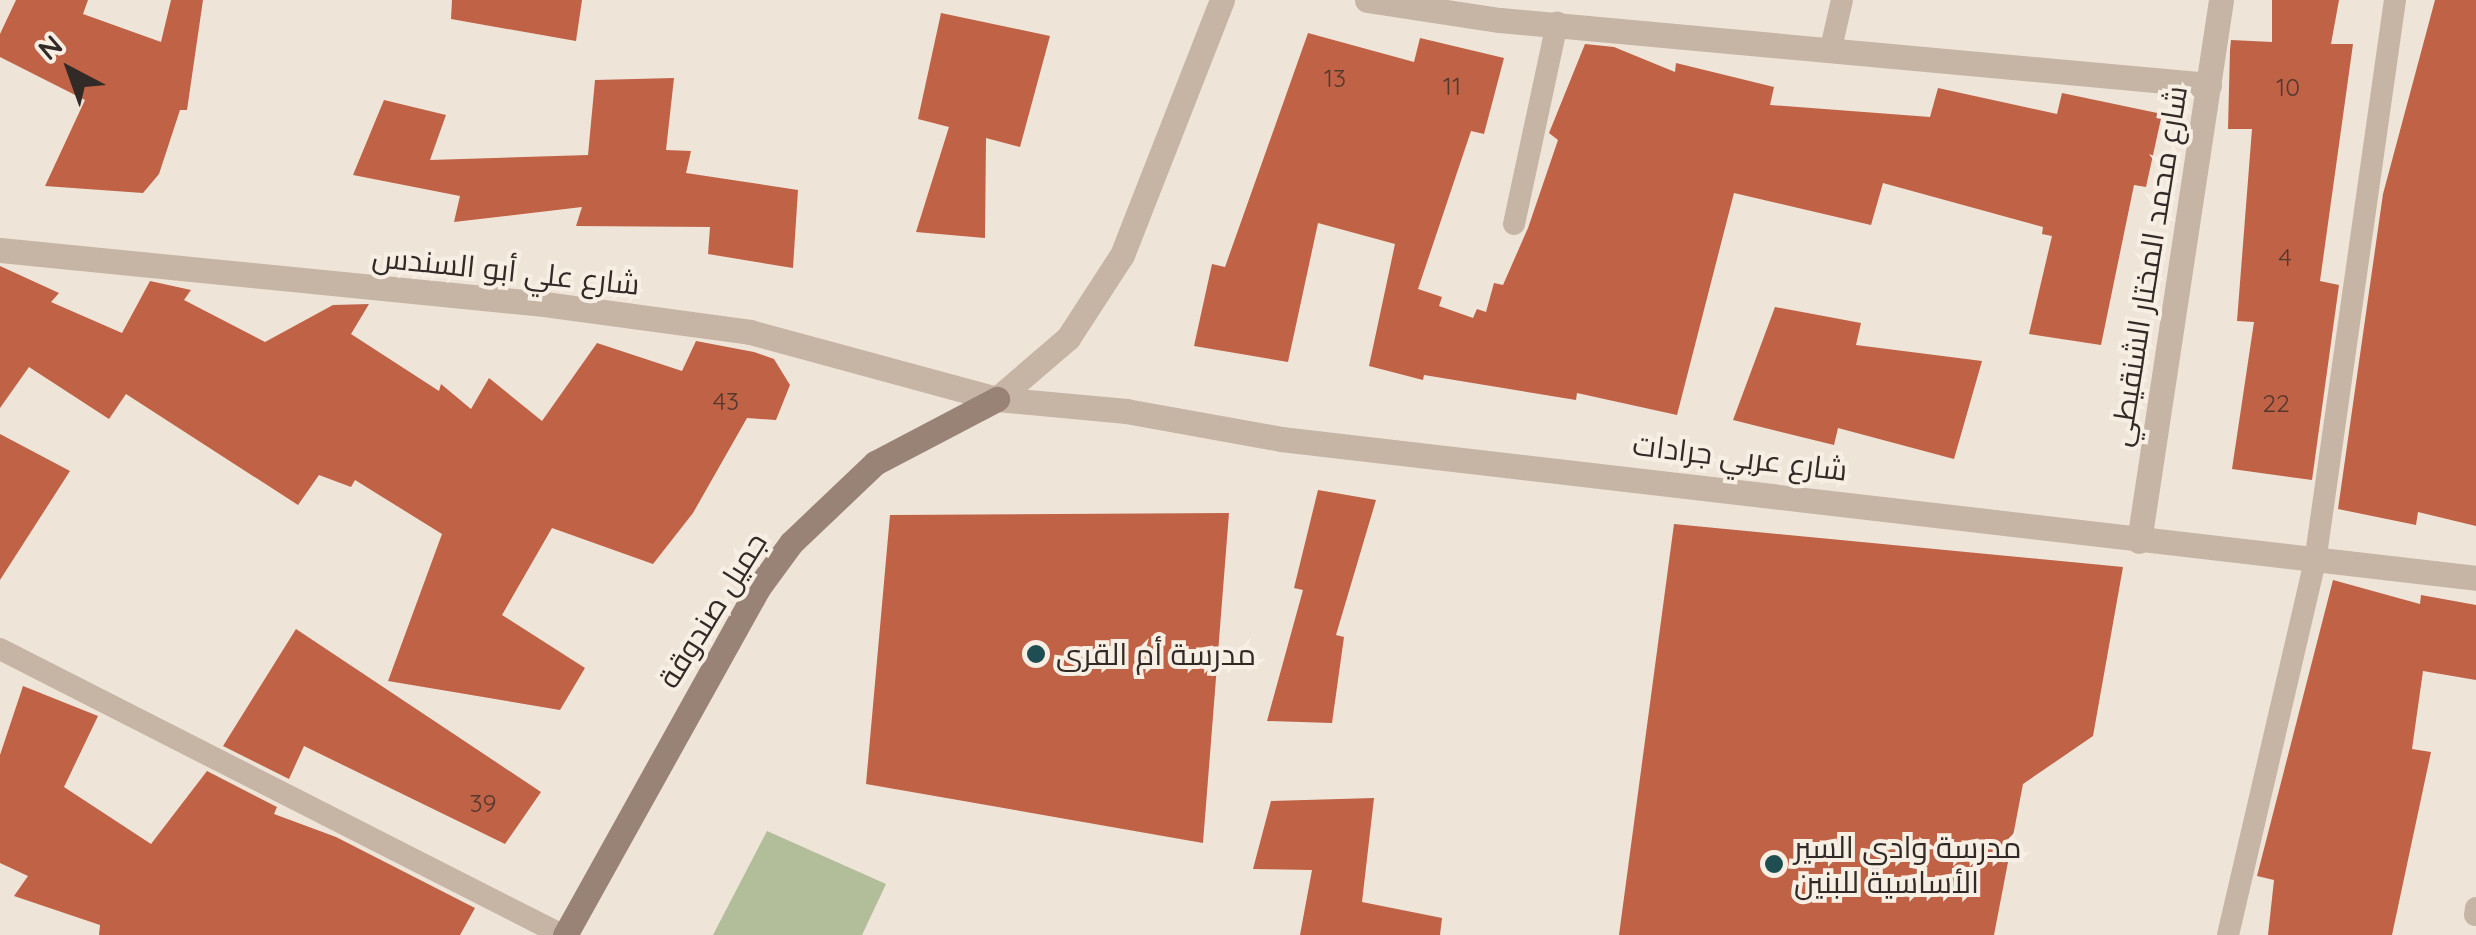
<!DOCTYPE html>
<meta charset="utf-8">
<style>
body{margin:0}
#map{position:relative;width:2476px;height:935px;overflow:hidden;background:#efe4d8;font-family:Quicksand,Cairo,sans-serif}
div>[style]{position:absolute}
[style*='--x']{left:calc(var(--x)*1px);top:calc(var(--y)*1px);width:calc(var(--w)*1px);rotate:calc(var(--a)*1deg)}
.green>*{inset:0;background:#b2bd99}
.building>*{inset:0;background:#bf6246}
.lane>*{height:22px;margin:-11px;padding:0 11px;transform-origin:11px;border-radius:11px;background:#c6b4a5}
.street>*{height:25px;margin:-12.5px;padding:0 12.5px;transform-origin:12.5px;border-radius:12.5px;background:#c6b4a5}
.secondary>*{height:25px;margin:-12.5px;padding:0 12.5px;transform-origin:12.5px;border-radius:12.5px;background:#998377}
.dots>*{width:28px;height:28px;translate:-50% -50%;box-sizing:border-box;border:5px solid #f7eee4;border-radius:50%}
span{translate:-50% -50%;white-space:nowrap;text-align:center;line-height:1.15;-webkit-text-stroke:8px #f7eee4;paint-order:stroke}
.number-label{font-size:25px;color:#55382e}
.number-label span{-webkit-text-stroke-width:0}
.street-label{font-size:30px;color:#322a26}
.poi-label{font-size:30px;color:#322a26}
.left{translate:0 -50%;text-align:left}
.north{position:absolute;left:20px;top:20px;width:100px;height:100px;-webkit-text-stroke:8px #f7eee4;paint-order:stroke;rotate:319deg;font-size:28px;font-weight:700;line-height:40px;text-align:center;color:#322a26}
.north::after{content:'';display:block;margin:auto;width:35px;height:45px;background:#322a26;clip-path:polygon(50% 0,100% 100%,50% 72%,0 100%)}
</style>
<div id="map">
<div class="green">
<i style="clip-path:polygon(767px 831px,886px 884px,862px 935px,713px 935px)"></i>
</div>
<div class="building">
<i style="clip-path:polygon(16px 0,88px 0,83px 14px,161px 42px,171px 0,203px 0,187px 110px,180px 110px,159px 174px,143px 193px,45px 186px,85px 100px,0 57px,0 34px)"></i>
<i style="clip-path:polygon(452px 0,582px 0,576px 41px,451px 19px)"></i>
<i style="clip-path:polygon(2272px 0,2339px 0,2331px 44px,2353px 44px,2320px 281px,2339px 285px,2312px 480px,2232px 469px,2254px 322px,2237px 321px,2252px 129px,2228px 129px,2230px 50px,2231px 40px,2272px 42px)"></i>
<i style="clip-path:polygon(2435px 0,2476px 0,2476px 526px,2418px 512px,2416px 525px,2338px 509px,2383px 194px)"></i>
<i style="clip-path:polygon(941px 13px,1050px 36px,1020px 147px,986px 138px,985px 238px,916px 232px,949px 127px,918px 119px)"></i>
<i style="clip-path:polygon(1308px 33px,1414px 62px,1420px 38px,1504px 58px,1484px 134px,1471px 131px,1418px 289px,1442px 297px,1439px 306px,1473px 318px,1477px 309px,1486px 312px,1494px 283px,1503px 285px,1528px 228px,1558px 140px,1549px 133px,1585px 44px,1614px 47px,1675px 72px,1676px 63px,1774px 87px,1770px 105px,1930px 117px,1938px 88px,2057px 114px,2062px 93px,2162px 114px,2146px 187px,2134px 185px,2101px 345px,2029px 334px,2052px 236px,2042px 234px,2043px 227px,1883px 183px,1871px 225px,1734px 193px,1677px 415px,1577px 393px,1576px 400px,1424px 375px,1423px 380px,1369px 366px,1395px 244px,1318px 223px,1288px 362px,1194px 346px,1212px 264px,1225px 267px)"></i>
<i style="clip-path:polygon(674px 78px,666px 150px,691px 151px,686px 173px,798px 190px,793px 268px,708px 254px,710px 227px,576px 226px,582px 207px,454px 222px,460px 196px,353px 175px,384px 100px,446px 115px,430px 160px,588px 155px,595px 80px)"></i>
<i style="clip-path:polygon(0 266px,59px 293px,51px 302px,122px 333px,150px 281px,191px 290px,184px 300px,265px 342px,333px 305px,369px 304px,351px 334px,439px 391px,441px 384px,471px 409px,489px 378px,542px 421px,597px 343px,682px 371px,696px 341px,754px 352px,774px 359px,790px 385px,776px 420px,747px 418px,693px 513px,653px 564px,552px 528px,502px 615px,585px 668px,560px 710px,388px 681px,442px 534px,355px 480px,351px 487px,319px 475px,298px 505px,126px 394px,109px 419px,29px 367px,0 408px)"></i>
<i style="clip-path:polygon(1775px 307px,1861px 323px,1856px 345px,1982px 361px,1954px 459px,1838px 428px,1834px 445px,1733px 420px)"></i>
<i style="clip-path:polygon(0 434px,70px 471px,0 580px)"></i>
<i style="clip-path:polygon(1318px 490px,1376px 500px,1336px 635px,1344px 637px,1332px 723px,1267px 721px,1303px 590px,1294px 588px)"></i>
<i style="clip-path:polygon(1229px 513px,1203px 843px,866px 784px,890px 515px)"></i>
<i style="clip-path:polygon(1674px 524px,2123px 567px,2093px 736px,2023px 784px,1994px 935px,1619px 935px)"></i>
<i style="clip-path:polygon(2333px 580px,2420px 604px,2421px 595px,2476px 605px,2476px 680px,2423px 671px,2412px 749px,2431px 752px,2392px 935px,2268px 935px,2274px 880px,2257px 876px)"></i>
<i style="clip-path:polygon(296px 629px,541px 792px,505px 844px,304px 746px,289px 779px,223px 746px)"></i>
<i style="clip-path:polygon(23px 686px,98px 716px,64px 787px,151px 844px,207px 771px,277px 807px,274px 814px,336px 837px,475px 908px,460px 935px,99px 935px,100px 925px,14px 896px,28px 876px,0 863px,0 755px)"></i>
<i style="clip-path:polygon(1374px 798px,1362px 902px,1442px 918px,1440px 935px,1300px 935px,1312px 870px,1253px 869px,1271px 801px)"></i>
</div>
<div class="lane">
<i style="--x:1831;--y:48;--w:49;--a:-77.1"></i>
<i style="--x:1514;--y:224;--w:206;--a:-77.9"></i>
<i style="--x:0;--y:649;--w:631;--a:26.97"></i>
<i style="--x:2475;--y:915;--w:7;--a:-82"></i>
<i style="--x:2228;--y:935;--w:383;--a:-76.9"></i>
<i style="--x:2315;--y:562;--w:568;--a:-81.9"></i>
</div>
<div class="street">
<i style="--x:1367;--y:0;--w:134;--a:8.6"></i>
<i style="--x:1500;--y:20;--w:712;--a:5.24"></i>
<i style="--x:0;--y:250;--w:547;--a:5.67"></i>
<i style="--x:544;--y:304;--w:208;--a:7.7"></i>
<i style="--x:750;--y:332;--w:256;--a:15.2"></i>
<i style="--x:997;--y:399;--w:130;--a:5.3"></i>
<i style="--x:1126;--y:411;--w:158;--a:10.2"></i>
<i style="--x:1281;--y:439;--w:1203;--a:6.63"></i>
<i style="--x:997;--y:399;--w:94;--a:-40.7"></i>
<i style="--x:1068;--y:338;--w:99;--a:-57"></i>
<i style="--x:1122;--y:255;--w:274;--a:-68.6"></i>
<i style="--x:2139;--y:541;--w:547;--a:-81.38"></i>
</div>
<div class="secondary">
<i style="--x:565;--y:935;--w:397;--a:-60.9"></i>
<i style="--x:758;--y:588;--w:56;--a:-53.7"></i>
<i style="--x:791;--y:543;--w:116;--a:-43.6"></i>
<i style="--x:875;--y:463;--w:138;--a:-27.7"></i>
</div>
<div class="dots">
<i style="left:1036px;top:654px;background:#1e4e51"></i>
<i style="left:1774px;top:864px;background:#1e4e51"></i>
</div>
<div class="number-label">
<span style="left:1335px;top:78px">13</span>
<span style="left:1452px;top:86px">11</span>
<span style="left:2288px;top:87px">10</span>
<span style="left:2285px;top:257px">4</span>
<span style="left:726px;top:401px">43</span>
<span style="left:2276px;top:403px">22</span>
<span style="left:483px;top:803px">39</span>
</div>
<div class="street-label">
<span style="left:2148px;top:266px;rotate:-81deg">شارع محمد المختار الشنقيطي</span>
<span style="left:506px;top:270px;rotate:6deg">شارع علي أبو السندس</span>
<span style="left:1740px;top:457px;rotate:7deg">شارع عربي جرادات</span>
<span style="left:712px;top:610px;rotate:-58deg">جميل صندوقة</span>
</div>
<div class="poi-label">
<span class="left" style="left:1056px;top:654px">مدرسة أم القرى</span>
<span class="left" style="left:1794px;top:864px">مدرسة وادي السير<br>الأساسية للبنين</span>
</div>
<div class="north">N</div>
</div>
